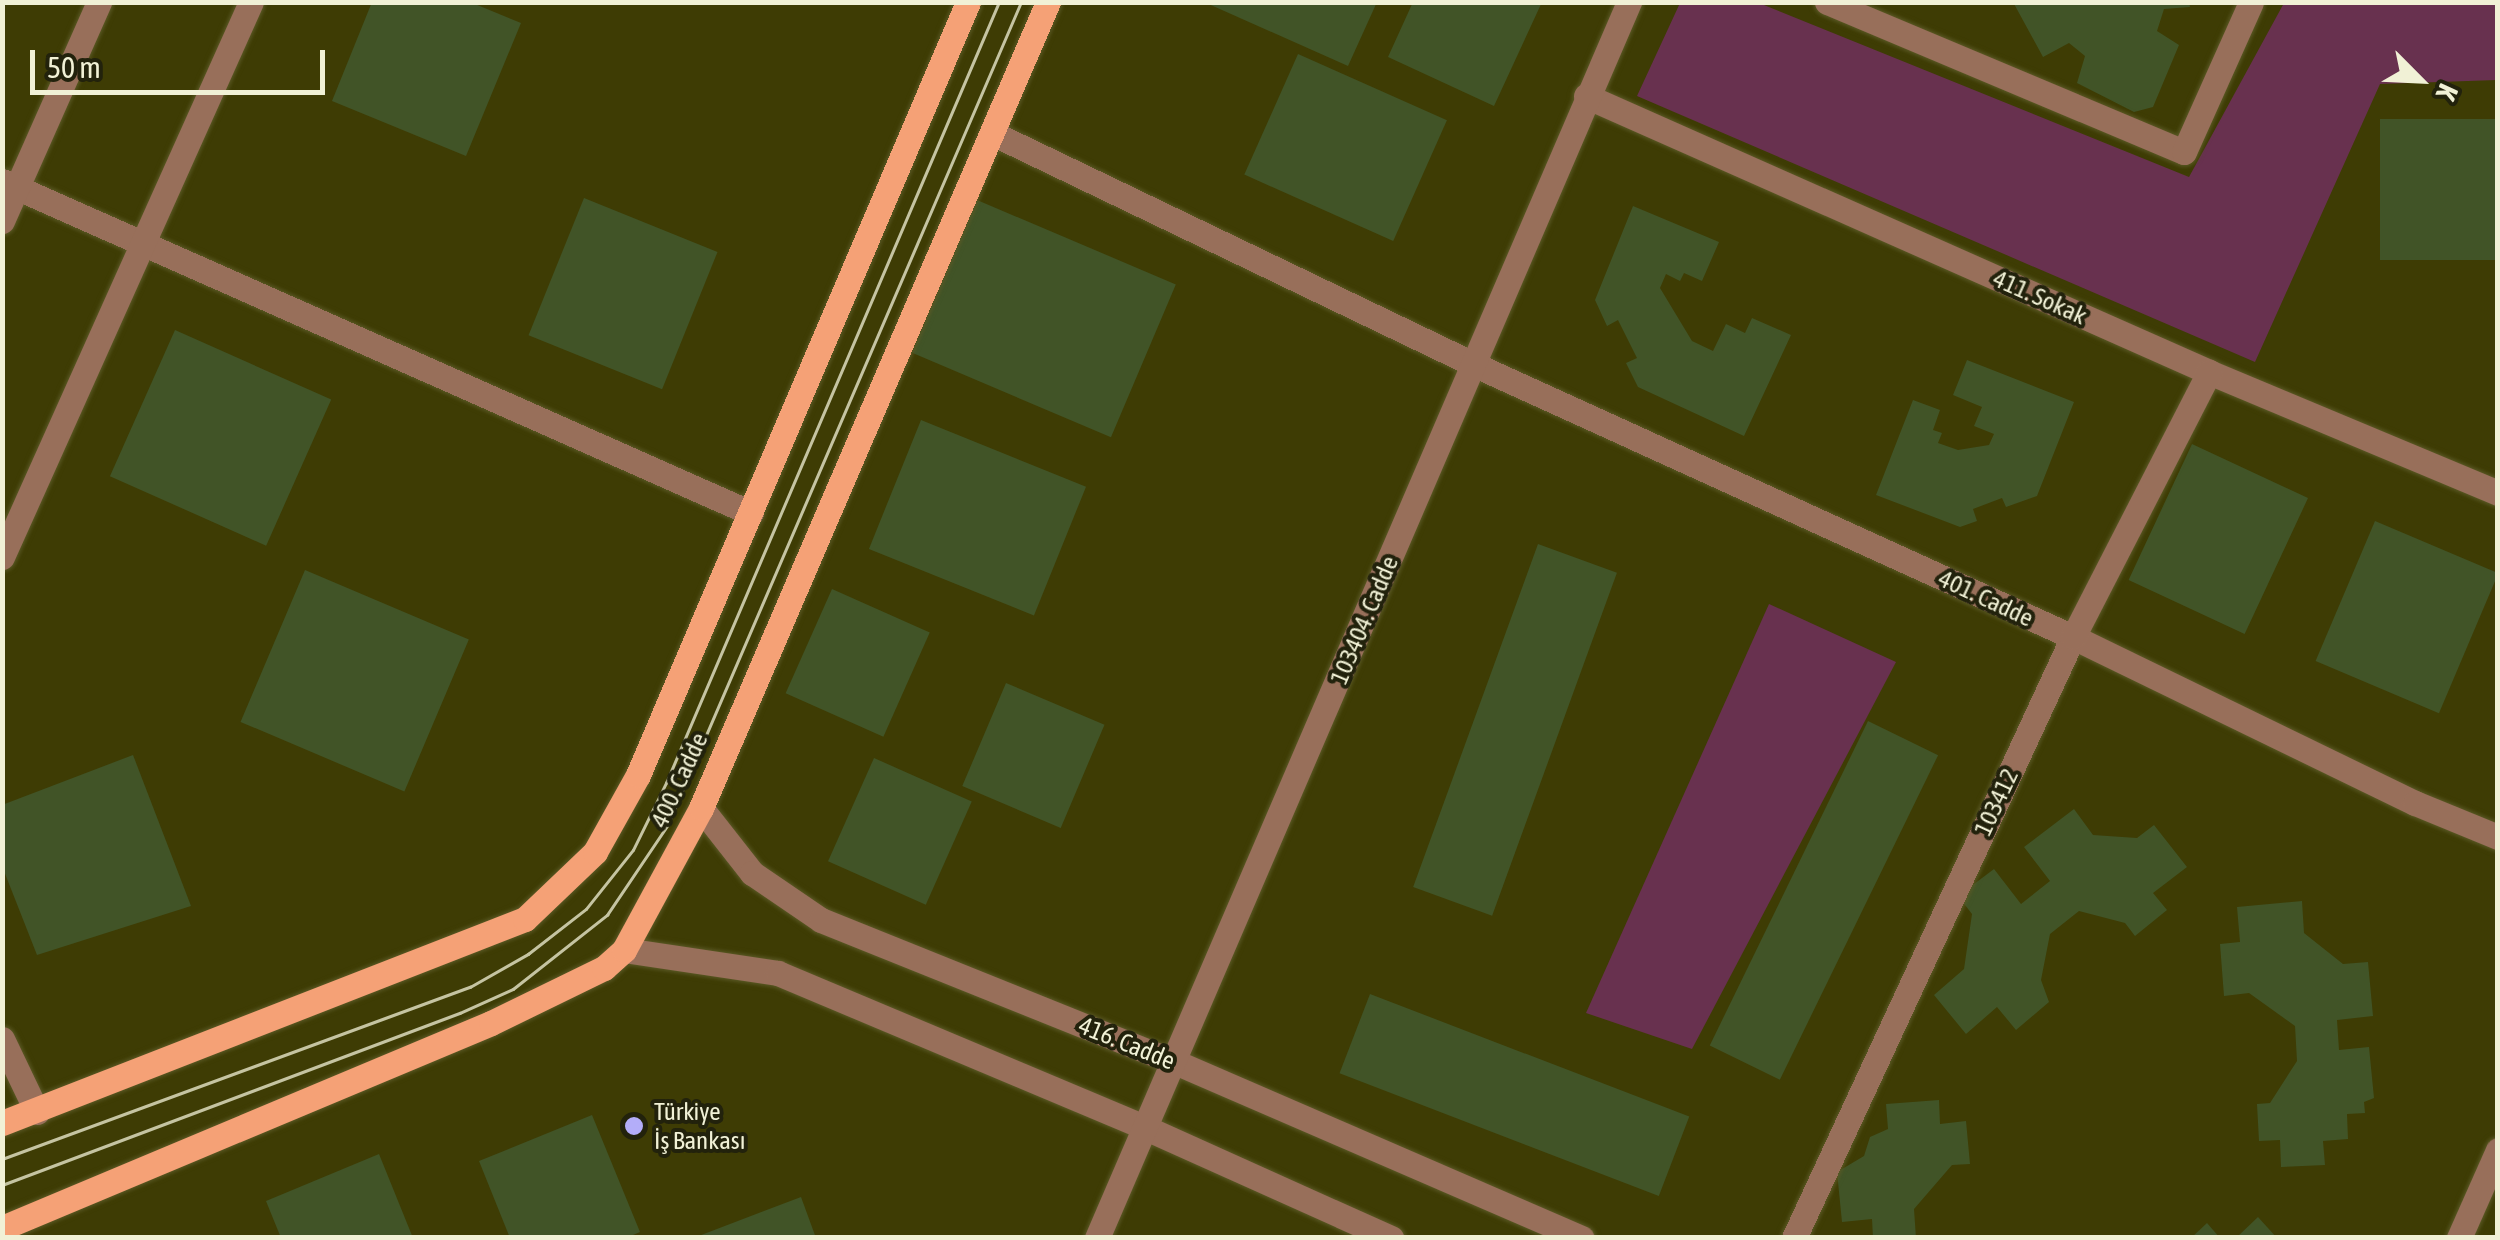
<!DOCTYPE html>
<meta charset="utf-8">
<style>
body{margin:0}
#map{position:relative;width:2500px;height:1240px;overflow:hidden;background:#3e3c04;font-family:"Asap Condensed",sans-serif}
div>[style]{position:absolute}
[style*='--x']{left:calc(var(--x)*1px);top:calc(var(--y)*1px);width:calc(var(--w)*1px);rotate:calc(var(--a)*1deg)}
.green>*{inset:0;background:#68314f}
.building>*{inset:0;background:#415427;transform-origin:0 0}
.roads{filter:drop-shadow(0 0 2px #5b5926) drop-shadow(0 0 2px #5b5926)}
.minor>*{height:25px;margin:-12.5px;padding:0 12.5px;transform-origin:12.5px;border-radius:12.5px;background:#986f5a}
.major>*{height:25px;margin:-12.5px;padding:0 12.5px;transform-origin:12.5px;border-radius:12.5px;background:#f5a176}
.tram>*{height:2.5px;margin:-1.25px;padding:0 1.25px;transform-origin:1.25px;border-radius:1.25px;background:#c5c4a2}
.dots>*{width:28px;height:28px;translate:-50% -50%;box-sizing:border-box;border:5px solid #22220c;border-radius:50%}
span{translate:-50% -50%;white-space:nowrap;text-align:center;line-height:1.15;-webkit-text-stroke:8px #22220c;paint-order:stroke}
.street-label{font-size:25px;color:#f1f1d6}
.poi-label{font-size:25px;color:#f1f1d6}
.left{translate:0 -50%;text-align:left}
.frame{position:absolute;inset:0;border:5px solid #f1f1d6;pointer-events:none}
.north{position:absolute;left:2370px;top:30px;width:100px;height:100px;-webkit-text-stroke:8px #22220c;paint-order:stroke;rotate:114deg;font-size:28px;font-weight:700;line-height:40px;text-align:center;color:#f1f1d6}
.north::after{content:'';display:block;margin:auto;width:35px;height:45px;background:#f1f1d6;clip-path:polygon(50% 0,100% 100%,50% 72%,0 100%)}
.scale{position:absolute;left:30px;top:50px;width:295px;height:45px;box-sizing:border-box;border:5px solid #f1f1d6;border-top:0;padding-left:12px;font-size:30px;line-height:35px;white-space:nowrap;color:#f1f1d6;-webkit-text-stroke:8px #22220c;paint-order:stroke}
</style>
<div id="map">
<div class="green">
<i style="clip-path:polygon(1680px 3px,1759px 3px,2189px 177px,2284px 3px,2497px 3px,2497px 80px,2380px 84px,2255px 362px,1637px 96px)"></i>
<i style="clip-path:polygon(1769px 604px,1896px 662px,1692px 1049px,1586px 1013px)"></i>
</div>
<div class="building">
<i style="clip-path:polygon(372px 2px,470px 2px,521px 23px,466px 156px,332px 101px)"></i>
<i style="clip-path:polygon(1204px 2px,1377px 2px,1348px 66px)"></i>
<i style="clip-path:polygon(1413px 2px,1542px 2px,1494px 106px,1388px 57px)"></i>
<i style="clip-path:polygon(2013px 2px,2189px 2px,2190px 7px,2164px 9px,2157px 31px,2179px 45px,2153px 107px,2134px 112px,2077px 83px,2085px 56px,2069px 43px,2043px 57px)"></i>
<i style="left:1298px;top:54px;width:163px;height:132px;rotate:24deg"></i>
<i style="left:2498px;top:119px;width:141px;height:118px;rotate:90deg"></i>
<i style="left:584px;top:198px;width:144px;height:148px;rotate:22deg"></i>
<i style="left:977px;top:200px;width:216px;height:166px;rotate:23deg"></i>
<i style="clip-path:polygon(1633px 206px,1719px 242px,1702px 281px,1684px 273px,1680px 281px,1666px 274px,1660px 288px,1692px 341px,1713px 351px,1726px 324px,1745px 333px,1752px 318px,1791px 335px,1744px 436px,1638px 387px,1626px 363px,1637px 358px,1618px 320px,1607px 326px,1595px 300px)"></i>
<i style="left:175px;top:330px;width:171px;height:160px;rotate:24deg"></i>
<i style="clip-path:polygon(1967px 360px,2074px 402px,2037px 496px,2006px 507px,2002px 498px,1973px 509px,1977px 521px,1960px 527px,1876px 495px,1913px 400px,1940px 410px,1933px 430px,1942px 433px,1938px 443px,1958px 450px,1989px 445px,1994px 434px,1974px 426px,1982px 407px,1953px 395px)"></i>
<i style="left:921px;top:420px;width:178px;height:139px;rotate:22deg"></i>
<i style="left:2192px;top:444px;width:128px;height:150px;rotate:25deg"></i>
<i style="left:2375px;top:521px;width:134px;height:152px;rotate:23deg"></i>
<i style="left:1538px;top:544px;width:84px;height:365px;rotate:20deg"></i>
<i style="left:305px;top:570px;width:178px;height:165px;rotate:23deg"></i>
<i style="left:832px;top:589px;width:107px;height:114px;rotate:24deg"></i>
<i style="left:1006px;top:683px;width:107px;height:112px;rotate:23deg"></i>
<i style="left:1868px;top:721px;width:78px;height:361px;rotate:26deg"></i>
<i style="clip-path:polygon(133px 755px,191px 906px,37px 955px,2px 866px,2px 805px)"></i>
<i style="left:874px;top:758px;width:107px;height:113px;rotate:24deg"></i>
<i style="clip-path:polygon(2074px 809px,2093px 835px,2137px 838px,2154px 825px,2187px 867px,2153px 893px,2167px 910px,2135px 936px,2125px 923px,2079px 911px,2050px 934px,2041px 980px,2049px 1002px,2016px 1030px,1997px 1007px,1966px 1034px,1934px 995px,1964px 969px,1972px 914px,1958px 896px,1994px 869px,2021px 904px,2050px 881px,2024px 847px)"></i>
<i style="clip-path:polygon(2302px 901px,2304px 933px,2343px 964px,2368px 962px,2373px 1016px,2337px 1020px,2339px 1050px,2369px 1047px,2374px 1098px,2364px 1102px,2365px 1113px,2347px 1114px,2348px 1139px,2323px 1141px,2325px 1165px,2281px 1167px,2280px 1140px,2259px 1141px,2257px 1104px,2270px 1103px,2297px 1061px,2295px 1026px,2249px 993px,2224px 996px,2220px 944px,2240px 942px,2237px 907px)"></i>
<i style="left:1370px;top:994px;width:342px;height:85px;rotate:21deg"></i>
<i style="clip-path:polygon(1939px 1100px,1940px 1124px,1966px 1121px,1970px 1164px,1952px 1165px,1914px 1209px,1916px 1238px,1873px 1238px,1872px 1219px,1842px 1222px,1837px 1172px,1864px 1156px,1870px 1137px,1888px 1129px,1886px 1104px)"></i>
<i style="clip-path:polygon(592px 1115px,640px 1232px,626px 1238px,510px 1238px,479px 1161px)"></i>
<i style="clip-path:polygon(379px 1154px,413px 1238px,281px 1238px,266px 1201px)"></i>
<i style="clip-path:polygon(801px 1197px,816px 1238px,696px 1238px,696px 1237px)"></i>
<i style="clip-path:polygon(2258px 1217px,2277px 1238px,2236px 1238px)"></i>
<i style="clip-path:polygon(2207px 1223px,2220px 1238px,2191px 1238px)"></i>
</div>
<div class="roads">
<div class="minor">
<i style="--x:1827;--y:2;--w:387;--a:22.8"></i>
<i style="--x:2184;--y:152;--w:164;--a:-65.9"></i>
<i style="--x:1586;--y:96;--w:681;--a:23.89"></i>
<i style="--x:2209;--y:372;--w:313;--a:22.7"></i>
<i style="--x:992;--y:133;--w:534;--a:25.65"></i>
<i style="--x:1473;--y:364;--w:659;--a:24.47"></i>
<i style="--x:2073;--y:637;--w:380;--a:25.9"></i>
<i style="--x:2415;--y:803;--w:90;--a:22.3"></i>
<i style="--x:2;--y:181;--w:819;--a:23.91"></i>
<i style="--x:2;--y:221;--w:240;--a:-66.1"></i>
<i style="--x:2;--y:557;--w:608;--a:-65.84"></i>
<i style="--x:701;--y:808;--w:83;--a:51.9"></i>
<i style="--x:752;--y:873;--w:83;--a:34.3"></i>
<i style="--x:821;--y:920;--w:381;--a:21.9"></i>
<i style="--x:1175;--y:1062;--w:443;--a:23.4"></i>
<i style="--x:624;--y:950;--w:156;--a:8.5"></i>
<i style="--x:778;--y:973;--w:399;--a:22.8"></i>
<i style="--x:1146;--y:1128;--w:269;--a:24.2"></i>
<i style="--x:2;--y:1039;--w:81;--a:64.4"></i>
<i style="--x:1097;--y:1238;--w:1346;--a:-66.71"></i>
<i style="--x:1794;--y:1238;--w:663;--a:-65.1"></i>
<i style="--x:2073;--y:637;--w:298;--a:-62.8"></i>
<i style="--x:2459;--y:1238;--w:96;--a:-66.1"></i>
</div>
<div class="major">
<i style="--x:2;--y:1123;--w:561;--a:-21.31"></i>
<i style="--x:525;--y:919;--w:97;--a:-43.7"></i>
<i style="--x:595;--y:852;--w:88;--a:-60.8"></i>
<i style="--x:638;--y:775;--w:840;--a:-66.88"></i>
<i style="--x:2;--y:1228;--w:530;--a:-22.74"></i>
<i style="--x:491;--y:1023;--w:126;--a:-26"></i>
<i style="--x:604;--y:968;--w:27;--a:-42"></i>
<i style="--x:624;--y:950;--w:162;--a:-61.5"></i>
<i style="--x:701;--y:808;--w:878;--a:-66.71"></i>
</div>
</div>
<div class="tram">
<i style="--x:2;--y:1159;--w:499;--a:-20.2"></i>
<i style="--x:470;--y:987;--w:67;--a:-29.6"></i>
<i style="--x:528;--y:954;--w:73;--a:-37.8"></i>
<i style="--x:586;--y:909;--w:75;--a:-51.5"></i>
<i style="--x:633;--y:850;--w:75;--a:-63.8"></i>
<i style="--x:666;--y:783;--w:849;--a:-66.91"></i>
<i style="--x:2;--y:1185;--w:489;--a:-20.6"></i>
<i style="--x:460;--y:1013;--w:58;--a:-24.4"></i>
<i style="--x:513;--y:989;--w:120;--a:-38.2"></i>
<i style="--x:607;--y:915;--w:107;--a:-56"></i>
<i style="--x:667;--y:826;--w:897;--a:-66.75"></i>
</div>
<div class="dots">
<i style="left:634px;top:1126px;background:#b3adf9"></i>
</div>
<div class="street-label">
<span style="left:2040px;top:297px;rotate:24deg">411. Sokak</span>
<span style="left:1986px;top:598px;rotate:25deg">401. Cadde</span>
<span style="left:1364px;top:620px;rotate:-67deg">103404. Cadde</span>
<span style="left:679px;top:780px;rotate:-65deg">400. Cadde</span>
<span style="left:1996px;top:802px;rotate:-65deg">103412</span>
<span style="left:1127px;top:1043px;rotate:22deg">416. Cadde</span>
</div>
<div class="poi-label">
<span class="left" style="left:654px;top:1126px">Türkiye<br>İş Bankası</span>
</div>
<div class="frame"></div>
<div class="north">K</div>
<div class="scale">50 m</div>
</div>
